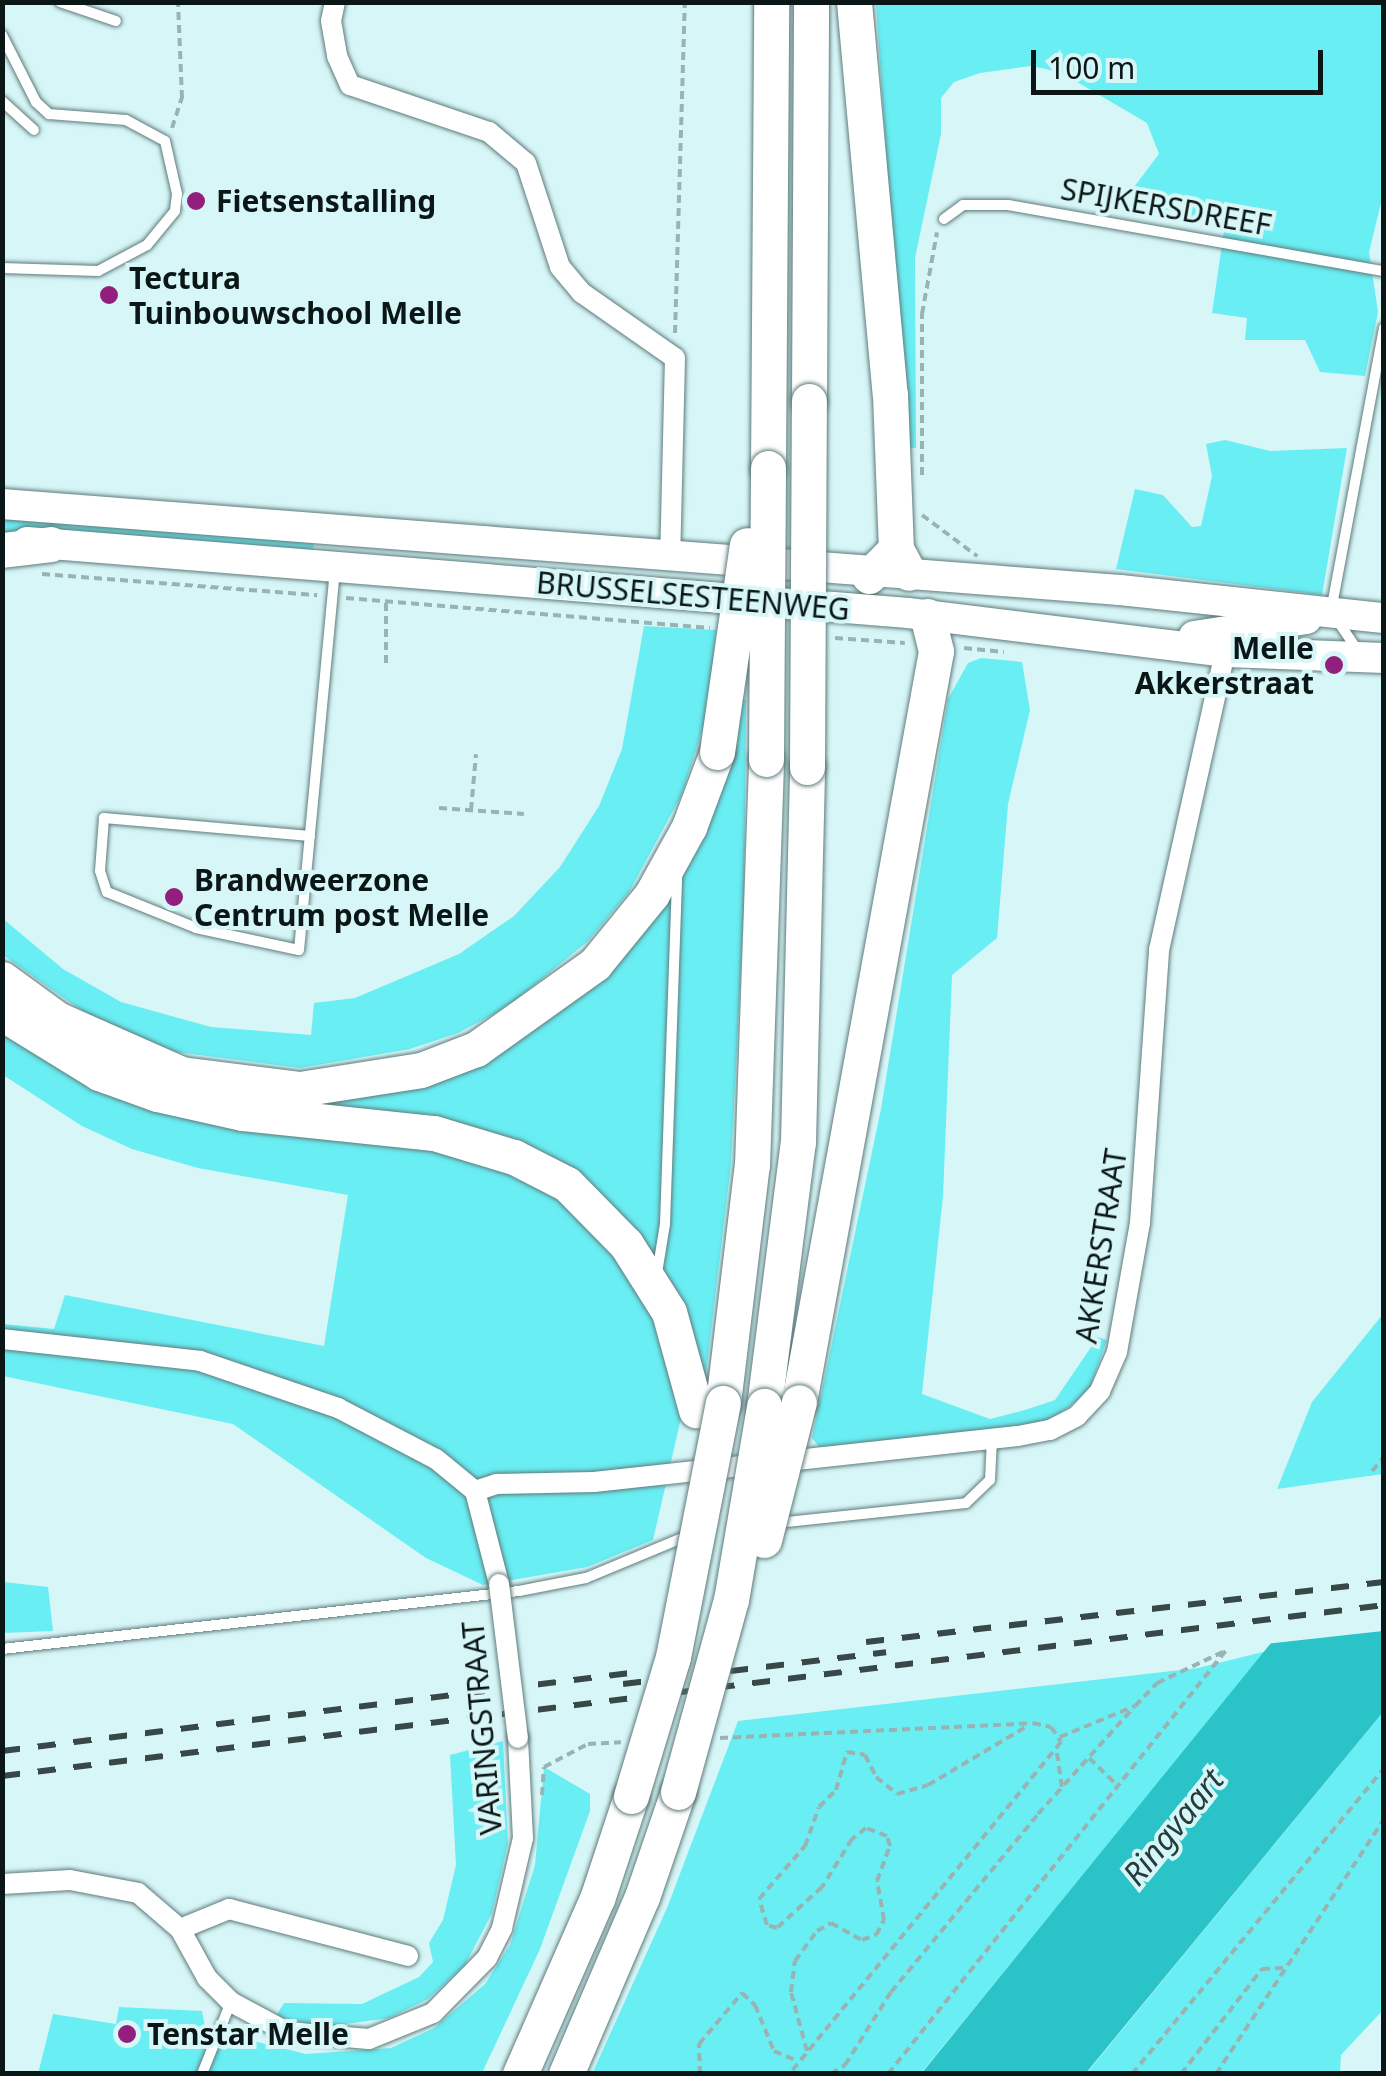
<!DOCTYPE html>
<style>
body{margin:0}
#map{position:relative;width:1386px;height:2076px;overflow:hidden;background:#d7f6f7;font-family:"Noto Sans",sans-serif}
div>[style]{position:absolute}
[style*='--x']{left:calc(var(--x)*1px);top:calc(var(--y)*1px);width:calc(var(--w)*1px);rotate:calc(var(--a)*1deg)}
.green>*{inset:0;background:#69eef3;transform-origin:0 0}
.water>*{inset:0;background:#29c3c8}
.pier>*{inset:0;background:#d7f6f7}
.path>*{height:4px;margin-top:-2px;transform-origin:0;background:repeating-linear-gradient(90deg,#99b2b2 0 8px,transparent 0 13px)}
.roads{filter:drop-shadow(0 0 2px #5f7b7c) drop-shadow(0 0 2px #5f7b7c)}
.lane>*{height:10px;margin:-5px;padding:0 5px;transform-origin:5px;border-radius:5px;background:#fff}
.street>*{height:20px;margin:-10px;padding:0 10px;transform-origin:10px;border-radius:10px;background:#fff}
.primary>*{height:30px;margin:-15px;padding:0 15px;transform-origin:15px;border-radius:15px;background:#fff}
.highway>*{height:35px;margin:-17.5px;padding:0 17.5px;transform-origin:17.5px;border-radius:17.5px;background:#fff}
.rail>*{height:6px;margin-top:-3px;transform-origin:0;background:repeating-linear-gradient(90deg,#384748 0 18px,transparent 0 36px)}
.bridges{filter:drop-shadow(0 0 2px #5f7b7c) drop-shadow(0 0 2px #5f7b7c)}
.street-bridge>*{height:20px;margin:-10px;padding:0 10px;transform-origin:10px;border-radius:10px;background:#fff}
.highway-bridge>*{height:35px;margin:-17.5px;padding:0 17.5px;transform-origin:17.5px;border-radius:17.5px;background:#fff}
.dots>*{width:28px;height:28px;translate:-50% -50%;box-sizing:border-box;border:5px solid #d7f6f7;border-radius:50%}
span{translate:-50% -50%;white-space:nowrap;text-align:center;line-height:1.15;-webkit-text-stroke:8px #d7f6f7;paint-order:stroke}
.poi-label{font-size:30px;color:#0b1616;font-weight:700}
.left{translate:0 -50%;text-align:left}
.right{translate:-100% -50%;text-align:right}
.street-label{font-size:30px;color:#0b1616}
.water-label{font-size:32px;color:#243c3d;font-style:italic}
.frame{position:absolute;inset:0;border:5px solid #0b1616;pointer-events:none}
.scale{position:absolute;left:1031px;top:50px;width:292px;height:45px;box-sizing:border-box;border:5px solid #0b1616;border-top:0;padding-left:12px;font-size:30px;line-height:35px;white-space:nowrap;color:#0b1616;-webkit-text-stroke:8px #d7f6f7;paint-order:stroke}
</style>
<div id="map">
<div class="green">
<i style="clip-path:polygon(876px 3px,1383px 3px,1384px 191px,1369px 252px,1378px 312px,1365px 376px,1320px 372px,1305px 340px,1245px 340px,1247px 318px,1212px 313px,1225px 224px,1165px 211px,1134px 187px,1159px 154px,1147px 123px,1060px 72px,1031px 66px,980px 73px,954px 82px,941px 98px,941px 134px,915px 258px,916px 448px,906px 448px)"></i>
<i style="clip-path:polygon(1225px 440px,1270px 451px,1347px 448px,1322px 595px,1116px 569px,1135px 489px,1163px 495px,1192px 527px,1201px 526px,1212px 476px,1206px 444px)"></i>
<i style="left:2px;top:516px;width:313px;height:18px;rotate:5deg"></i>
<i style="clip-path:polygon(644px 626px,716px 630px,708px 712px,682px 794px,629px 892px,588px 941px,509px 1006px,458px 1033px,410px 1049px,300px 1068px,176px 1052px,95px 1020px,3px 955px,2px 918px,63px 969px,121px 1002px,211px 1027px,311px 1035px,314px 1003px,355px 998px,459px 954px,514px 916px,560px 867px,599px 806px,622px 749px)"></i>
<i style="clip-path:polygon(981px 658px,1022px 662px,1030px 710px,1008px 804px,997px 938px,952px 975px,943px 1196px,922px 1394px,990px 1419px,1025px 1410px,1055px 1400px,1098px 1337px,1107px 1340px,1088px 1393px,1046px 1423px,820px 1448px,812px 1438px,881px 1109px,948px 699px,968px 663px)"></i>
<i style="clip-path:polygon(738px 694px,746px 700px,744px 907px,731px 1164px,705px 1382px,682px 1306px,599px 1191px,245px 1099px,366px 1094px,602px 971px)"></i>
<i style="clip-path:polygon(3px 1033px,93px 1087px,432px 1148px,480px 1160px,559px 1196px,614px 1253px,656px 1319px,682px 1414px,653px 1540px,587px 1567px,483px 1585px,426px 1558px,233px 1424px,3px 1376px,3px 1324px,54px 1329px,65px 1295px,324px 1346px,348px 1195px,198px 1168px,132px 1149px,82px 1126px,3px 1075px)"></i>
<i style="clip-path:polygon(1383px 1314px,1383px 1474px,1277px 1489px,1312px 1402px)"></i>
<i style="clip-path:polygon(3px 1582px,48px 1587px,53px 1631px,3px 1633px)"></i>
<i style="clip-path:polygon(1267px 1651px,921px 2073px,592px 2074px,667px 1908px,738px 1721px,1198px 1668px)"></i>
<i style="clip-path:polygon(1383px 1712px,1383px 2010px,1341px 2055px,1340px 2073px,1086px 2074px)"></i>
<i style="clip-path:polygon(503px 1741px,508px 1843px,492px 1913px,465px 1965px,428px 1999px,389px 2018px,323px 2027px,276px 2016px,284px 2003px,362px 2004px,419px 1977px,433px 1962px,429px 1943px,443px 1920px,456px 1865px,450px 1755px)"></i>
<i style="clip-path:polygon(544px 1767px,590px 1794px,590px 1811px,540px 1949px,482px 2073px,38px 2074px,53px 2014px,116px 2024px,119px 2007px,202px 2011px,208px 2043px,224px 2050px,249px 2040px,306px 2054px,391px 2048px,434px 2028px,485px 1984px,510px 1945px,535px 1865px)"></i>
</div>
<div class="water">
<i style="clip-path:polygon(1383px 1505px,1383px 1712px,1086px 2073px,921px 2074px)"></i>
</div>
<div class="pier">
<i style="clip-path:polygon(1384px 1500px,1383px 1631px,1266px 1644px,1380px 1502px)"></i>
</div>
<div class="path">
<i style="--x:172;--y:128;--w:32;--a:-72"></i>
<i style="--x:182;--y:98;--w:96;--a:-92.4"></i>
<i style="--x:675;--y:333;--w:331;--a:-88.3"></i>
<i style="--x:922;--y:475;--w:161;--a:-90"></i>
<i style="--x:922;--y:314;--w:83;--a:-79.6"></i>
<i style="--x:922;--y:515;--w:69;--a:36.7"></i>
<i style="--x:42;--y:574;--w:276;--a:4.4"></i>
<i style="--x:346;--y:598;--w:365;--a:4.7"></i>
<i style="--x:835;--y:638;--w:70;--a:4.1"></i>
<i style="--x:964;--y:648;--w:40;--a:5.7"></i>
<i style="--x:386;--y:663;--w:63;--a:-90"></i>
<i style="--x:439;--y:808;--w:85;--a:4"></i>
<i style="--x:471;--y:810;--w:56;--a:-84.9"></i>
<i style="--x:1372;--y:1471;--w:18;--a:-49"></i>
<i style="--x:1060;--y:1737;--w:81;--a:-22.5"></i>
<i style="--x:1135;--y:1706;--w:32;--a:-46"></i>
<i style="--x:1157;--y:1683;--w:73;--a:-25.2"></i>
<i style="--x:720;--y:1738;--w:313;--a:-2.7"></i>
<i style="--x:1033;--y:1723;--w:18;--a:13"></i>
<i style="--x:1051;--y:1727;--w:18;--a:56"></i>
<i style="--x:1061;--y:1742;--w:429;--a:129.3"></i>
<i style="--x:1057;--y:1753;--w:34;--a:82"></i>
<i style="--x:1089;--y:1758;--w:40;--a:44"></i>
<i style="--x:542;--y:1795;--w:28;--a:-86"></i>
<i style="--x:544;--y:1767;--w:50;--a:-27.6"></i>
<i style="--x:588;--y:1744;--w:33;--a:-3"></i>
<i style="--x:807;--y:2051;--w:61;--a:-105.2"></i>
<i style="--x:791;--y:1992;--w:31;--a:-83"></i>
<i style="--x:795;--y:1961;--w:37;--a:-54"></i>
<i style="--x:817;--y:1931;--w:16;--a:-30"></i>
<i style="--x:831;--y:1923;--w:35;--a:29"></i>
<i style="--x:862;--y:1940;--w:15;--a:-20"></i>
<i style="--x:876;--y:1935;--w:17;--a:-62"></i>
<i style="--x:884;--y:1920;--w:40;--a:-100"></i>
<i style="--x:877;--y:1881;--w:37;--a:-70"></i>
<i style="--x:890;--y:1846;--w:10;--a:-107"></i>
<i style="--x:887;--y:1836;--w:22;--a:-159"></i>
<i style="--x:866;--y:1828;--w:18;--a:142"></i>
<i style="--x:852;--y:1839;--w:57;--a:122"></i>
<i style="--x:822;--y:1887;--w:61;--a:137.7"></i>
<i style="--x:777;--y:1928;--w:10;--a:-163"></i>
<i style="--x:767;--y:1925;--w:27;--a:-107"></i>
<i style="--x:759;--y:1899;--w:70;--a:-49"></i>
<i style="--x:805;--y:1846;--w:41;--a:-70.3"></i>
<i style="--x:819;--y:1807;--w:24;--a:-45"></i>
<i style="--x:836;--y:1790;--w:40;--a:-74"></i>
<i style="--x:847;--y:1752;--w:18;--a:9"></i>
<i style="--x:865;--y:1755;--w:25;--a:63"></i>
<i style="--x:876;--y:1777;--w:27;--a:39"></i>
<i style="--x:897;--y:1794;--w:32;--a:-16"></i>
<i style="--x:928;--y:1785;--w:117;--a:-30.7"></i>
<i style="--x:700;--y:2074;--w:30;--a:-92"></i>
<i style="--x:699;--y:2044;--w:67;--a:-49.9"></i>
<i style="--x:742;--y:1993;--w:18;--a:43"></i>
<i style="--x:755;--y:2005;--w:50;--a:67.6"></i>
<i style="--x:774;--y:2051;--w:25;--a:23"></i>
<i style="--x:831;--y:2074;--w:17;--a:-33"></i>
<i style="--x:845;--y:2065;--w:86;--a:-57.8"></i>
<i style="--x:891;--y:1992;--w:231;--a:-50.4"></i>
<i style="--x:1038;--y:1814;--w:145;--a:-48.1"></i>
<i style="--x:888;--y:2074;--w:544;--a:-51.42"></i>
<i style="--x:1132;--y:2074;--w:396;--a:-50.5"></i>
<i style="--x:1181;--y:2074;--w:133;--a:-52.4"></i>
<i style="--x:1262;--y:1969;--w:21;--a:-3"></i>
<i style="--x:1216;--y:2074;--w:305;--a:-56.6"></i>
</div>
<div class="roads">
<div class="lane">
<i style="--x:60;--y:2;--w:59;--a:18.7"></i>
<i style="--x:2;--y:35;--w:75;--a:63.1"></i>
<i style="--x:36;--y:102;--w:18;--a:43"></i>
<i style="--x:49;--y:114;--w:77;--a:4.5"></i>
<i style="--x:126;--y:120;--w:44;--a:28.3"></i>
<i style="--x:165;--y:141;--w:54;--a:77.2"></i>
<i style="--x:177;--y:194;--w:17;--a:97"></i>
<i style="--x:175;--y:211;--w:44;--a:129.5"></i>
<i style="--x:147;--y:245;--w:55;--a:152"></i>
<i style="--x:98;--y:271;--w:96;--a:-178.2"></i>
<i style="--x:2;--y:101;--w:43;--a:42.2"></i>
<i style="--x:944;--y:219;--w:24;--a:-36"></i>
<i style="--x:963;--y:205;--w:45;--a:0"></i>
<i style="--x:1008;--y:205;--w:381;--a:10"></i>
<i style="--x:1356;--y:648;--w:45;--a:-124"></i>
<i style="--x:1331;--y:611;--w:288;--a:-79.4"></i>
<i style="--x:310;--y:836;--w:207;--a:-175"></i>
<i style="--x:104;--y:818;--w:53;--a:94.3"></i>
<i style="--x:100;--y:871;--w:22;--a:72"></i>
<i style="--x:107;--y:892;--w:96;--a:22"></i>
<i style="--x:196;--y:928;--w:105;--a:12.1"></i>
<i style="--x:299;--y:950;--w:381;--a:-84.6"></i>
<i style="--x:657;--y:1273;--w:50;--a:-80.7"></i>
<i style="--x:665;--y:1224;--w:352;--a:-88"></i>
<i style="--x:777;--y:1523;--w:190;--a:-6"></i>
<i style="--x:966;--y:1503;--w:33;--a:-44"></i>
<i style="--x:990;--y:1480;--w:41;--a:-87.2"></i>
<i style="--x:2;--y:1649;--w:520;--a:-6.4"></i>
<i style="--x:519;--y:1591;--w:68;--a:-11"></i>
<i style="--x:586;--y:1578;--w:109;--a:-22.6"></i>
<i style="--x:202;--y:2074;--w:78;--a:-68.1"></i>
</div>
<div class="street">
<i style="--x:335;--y:2;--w:19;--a:102"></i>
<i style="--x:331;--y:21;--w:36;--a:80"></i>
<i style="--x:337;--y:56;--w:32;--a:66"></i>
<i style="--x:350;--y:85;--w:147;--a:18.7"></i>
<i style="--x:489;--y:132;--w:48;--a:40"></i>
<i style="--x:526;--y:163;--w:109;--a:71.9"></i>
<i style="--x:560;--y:267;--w:34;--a:50"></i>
<i style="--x:582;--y:293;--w:113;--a:35"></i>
<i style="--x:675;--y:358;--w:202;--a:91.4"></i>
<i style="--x:2;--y:1339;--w:199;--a:6.3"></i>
<i style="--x:200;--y:1361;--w:146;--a:18.8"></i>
<i style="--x:338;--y:1408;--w:110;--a:27.5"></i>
<i style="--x:436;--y:1459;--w:50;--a:39.4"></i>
<i style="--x:475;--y:1491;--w:96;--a:75.5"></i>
<i style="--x:475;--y:1491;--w:22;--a:-18"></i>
<i style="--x:496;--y:1484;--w:98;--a:-1.2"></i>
<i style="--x:594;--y:1482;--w:426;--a:-6.2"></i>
<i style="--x:1018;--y:1436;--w:33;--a:-11"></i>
<i style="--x:1050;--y:1430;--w:30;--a:-27"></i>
<i style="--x:1077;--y:1416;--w:34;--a:-47"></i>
<i style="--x:1100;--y:1391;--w:43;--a:-66.4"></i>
<i style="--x:1117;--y:1352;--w:131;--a:-79.9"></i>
<i style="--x:1140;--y:1223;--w:274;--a:-86"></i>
<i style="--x:1159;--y:950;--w:314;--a:-77.5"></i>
<i style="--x:2;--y:1884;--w:68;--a:-3.4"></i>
<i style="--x:70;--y:1880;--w:69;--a:10.8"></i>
<i style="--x:138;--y:1893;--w:55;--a:40.6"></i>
<i style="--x:180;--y:1929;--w:56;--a:61.1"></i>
<i style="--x:207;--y:1978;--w:34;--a:45"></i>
<i style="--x:231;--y:2002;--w:64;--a:28.2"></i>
<i style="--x:287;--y:2032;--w:82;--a:4.9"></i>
<i style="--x:369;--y:2039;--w:69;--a:-22.1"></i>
<i style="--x:433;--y:2013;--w:77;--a:-45.5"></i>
<i style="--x:487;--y:1958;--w:34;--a:-63"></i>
<i style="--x:502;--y:1928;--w:92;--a:-76.9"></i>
<i style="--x:523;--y:1838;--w:100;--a:-92.9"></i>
<i style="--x:180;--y:1929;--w:53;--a:-22.2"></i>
<i style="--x:229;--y:1909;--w:185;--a:14.7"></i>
</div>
<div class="primary">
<i style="--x:2;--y:504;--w:1121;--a:4.4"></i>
<i style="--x:1120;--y:590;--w:265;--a:6.1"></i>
<i style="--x:27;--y:542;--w:884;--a:4.61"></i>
<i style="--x:908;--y:613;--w:321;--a:7"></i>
<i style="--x:1227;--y:652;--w:157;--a:2.2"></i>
<i style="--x:1194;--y:636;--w:114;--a:-8.6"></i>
</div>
<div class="highway">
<i style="--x:854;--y:2;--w:394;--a:84.8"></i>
<i style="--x:890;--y:394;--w:155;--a:87.8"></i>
<i style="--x:896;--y:549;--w:27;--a:62"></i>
<i style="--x:809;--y:401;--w:399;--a:-89.7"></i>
<i style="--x:768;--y:468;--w:466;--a:-89.6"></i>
<i style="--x:2;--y:550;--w:49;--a:-7"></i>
<i style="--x:869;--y:576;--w:38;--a:-45"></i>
<i style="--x:2;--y:979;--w:68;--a:36"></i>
<i style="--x:57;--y:1019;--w:136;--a:23.9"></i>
<i style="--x:181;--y:1074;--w:120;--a:7.2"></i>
<i style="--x:300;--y:1089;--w:122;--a:-8.9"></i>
<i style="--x:421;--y:1070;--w:59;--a:-20.9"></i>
<i style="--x:476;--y:1049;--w:146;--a:-35.5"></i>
<i style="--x:595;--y:964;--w:90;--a:-50.8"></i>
<i style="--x:652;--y:894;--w:77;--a:-61.1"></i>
<i style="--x:689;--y:827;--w:80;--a:-69.5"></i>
<i style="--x:2;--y:1013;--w:114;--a:31.7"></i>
<i style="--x:99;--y:1073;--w:62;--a:19.9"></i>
<i style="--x:157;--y:1094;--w:88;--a:12.5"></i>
<i style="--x:243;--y:1113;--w:192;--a:6"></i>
<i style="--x:434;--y:1133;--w:84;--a:16.7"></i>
<i style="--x:514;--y:1157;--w:59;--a:27"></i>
<i style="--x:567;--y:1184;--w:84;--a:45.5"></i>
<i style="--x:626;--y:1244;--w:80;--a:57.7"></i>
<i style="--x:669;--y:1312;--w:102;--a:74.6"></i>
<i style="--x:799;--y:1402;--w:763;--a:-79.66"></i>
<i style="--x:936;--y:651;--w:36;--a:-104"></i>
<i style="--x:723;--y:1403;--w:240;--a:-83.1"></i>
<i style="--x:752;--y:1165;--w:406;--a:-88"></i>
<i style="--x:764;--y:1406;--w:266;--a:-82.7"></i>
<i style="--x:798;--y:1142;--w:375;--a:-88.6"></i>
<i style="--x:520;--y:2074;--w:191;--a:-66.3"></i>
<i style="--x:597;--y:1899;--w:108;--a:-71.7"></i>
<i style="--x:566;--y:2074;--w:193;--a:-66.8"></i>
<i style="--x:642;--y:1897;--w:111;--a:-71.1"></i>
</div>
</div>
<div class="rail">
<i style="--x:866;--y:1642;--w:521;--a:-6.61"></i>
<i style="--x:623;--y:1684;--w:265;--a:-6.9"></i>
<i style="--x:2;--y:1751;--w:641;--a:-7.08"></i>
<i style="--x:2;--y:1776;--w:1393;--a:-7.05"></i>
</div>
<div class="bridges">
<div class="street-bridge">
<i style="--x:499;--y:1584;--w:155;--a:83"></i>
</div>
<div class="highway-bridge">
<i style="--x:717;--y:752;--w:209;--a:-81.8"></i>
<i style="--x:766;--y:759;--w:291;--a:-89.6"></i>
<i style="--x:807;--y:767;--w:366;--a:-89.7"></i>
<i style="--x:764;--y:1540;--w:142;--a:-75.8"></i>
<i style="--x:678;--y:1792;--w:199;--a:-74.6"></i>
<i style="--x:731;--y:1600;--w:197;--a:-80.3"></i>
<i style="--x:631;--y:1796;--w:145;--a:-73.2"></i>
<i style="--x:673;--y:1657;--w:259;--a:-78.9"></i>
</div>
</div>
<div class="dots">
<i style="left:196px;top:201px;background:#921f7e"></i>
<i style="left:109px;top:295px;background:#921f7e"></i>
<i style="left:1334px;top:665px;background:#921f7e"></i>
<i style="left:174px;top:897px;background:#921f7e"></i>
<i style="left:127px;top:2034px;background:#921f7e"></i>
</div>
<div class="poi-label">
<span class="left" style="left:216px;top:201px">Fietsenstalling</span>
<span class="left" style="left:129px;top:295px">Tectura<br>Tuinbouwschool Melle</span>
<span class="right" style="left:1314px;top:665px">Melle<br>Akkerstraat</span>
<span class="left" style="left:194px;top:897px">Brandweerzone<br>Centrum post Melle</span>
<span class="left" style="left:147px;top:2034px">Tenstar Melle</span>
</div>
<div class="street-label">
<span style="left:1166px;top:207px;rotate:10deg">SPIJKERSDREEF</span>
<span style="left:693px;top:596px;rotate:5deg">BRUSSELSESTEENWEG</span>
<span style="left:1101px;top:1246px;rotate:-81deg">AKKERSTRAAT</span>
<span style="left:482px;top:1728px;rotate:-95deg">VARINGSTRAAT</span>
</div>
<div class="water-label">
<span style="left:1173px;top:1827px;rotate:-51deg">Ringvaart</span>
</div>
<div class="frame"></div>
<div class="scale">100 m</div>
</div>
